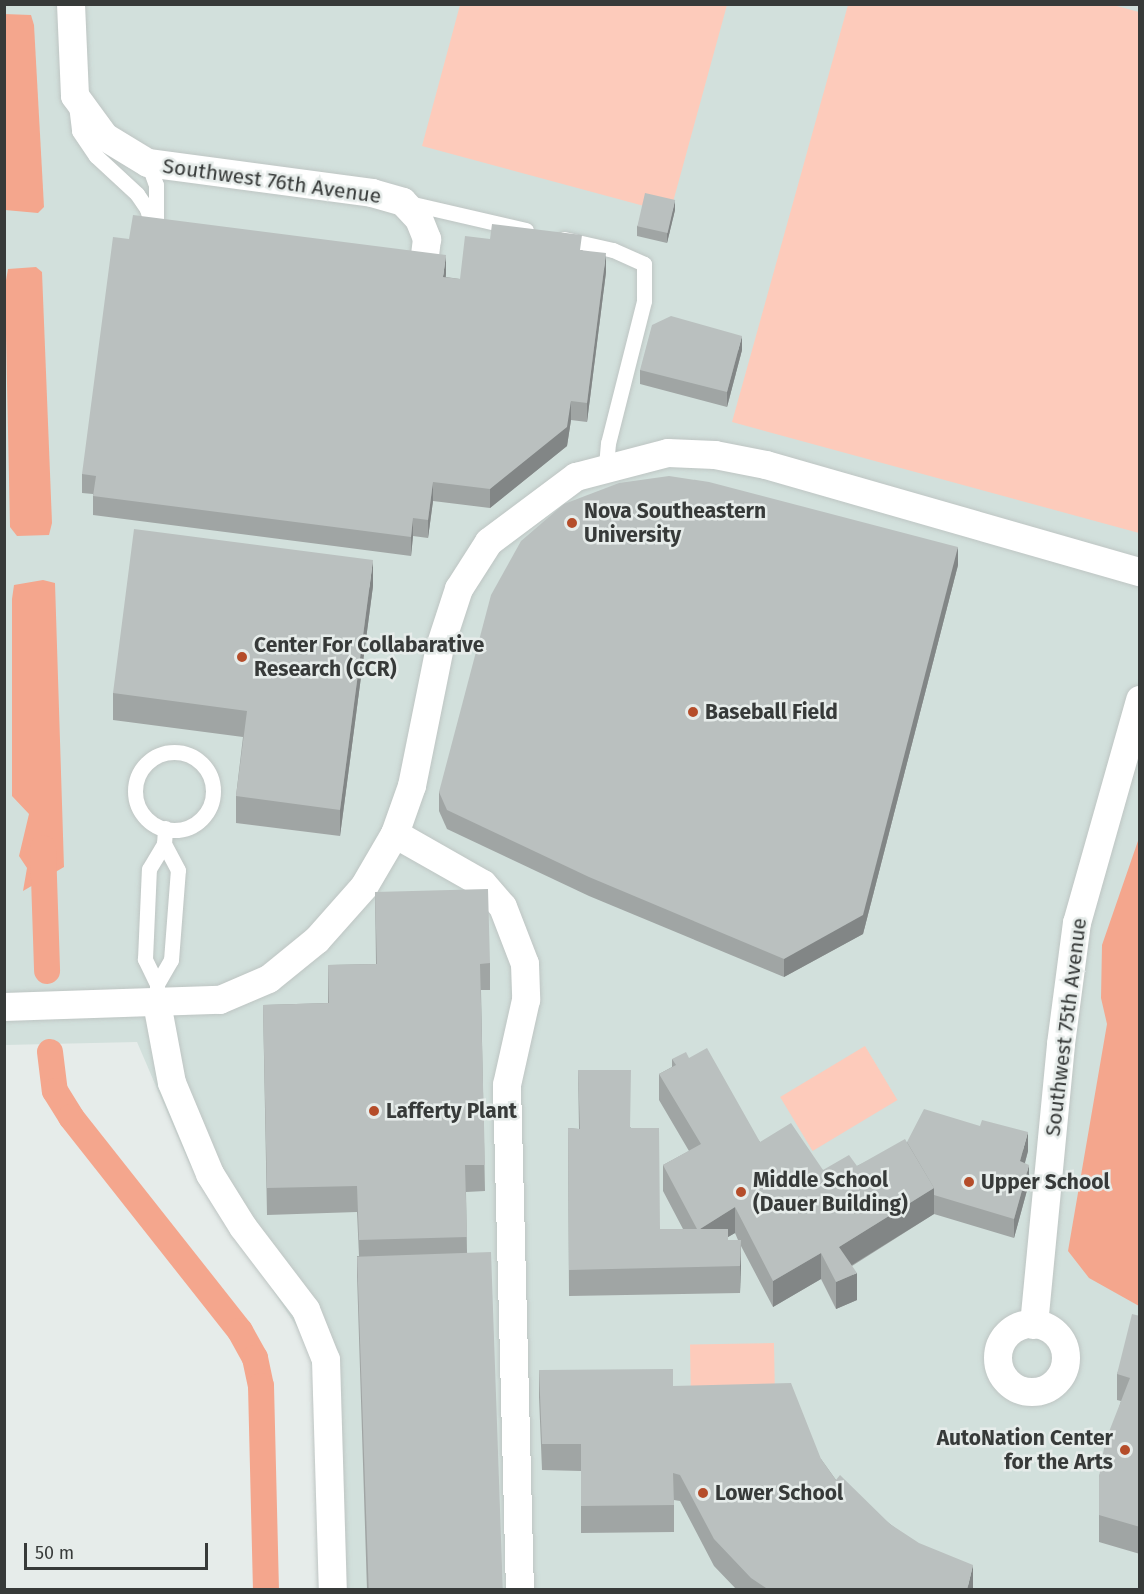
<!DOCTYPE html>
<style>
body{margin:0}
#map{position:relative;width:1144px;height:1594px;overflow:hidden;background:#e6ecea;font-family:"Fira Sans",sans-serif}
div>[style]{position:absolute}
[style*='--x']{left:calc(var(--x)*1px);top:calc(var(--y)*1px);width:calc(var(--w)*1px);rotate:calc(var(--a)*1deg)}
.built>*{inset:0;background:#d2e0dc}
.green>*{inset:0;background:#fdcbbb;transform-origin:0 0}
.water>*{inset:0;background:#f4a68d}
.canal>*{height:26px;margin:-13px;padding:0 13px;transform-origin:13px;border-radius:13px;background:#f4a68d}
.roads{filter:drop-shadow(0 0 2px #bec5c3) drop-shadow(0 0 2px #bec5c3)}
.service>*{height:15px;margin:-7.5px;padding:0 7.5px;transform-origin:7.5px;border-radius:7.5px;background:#fff}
.service>.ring{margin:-7.5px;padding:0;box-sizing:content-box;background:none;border:15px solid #fff;border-radius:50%}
.minor>*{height:28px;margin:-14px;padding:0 14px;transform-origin:14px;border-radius:14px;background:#fff}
.minor>.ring{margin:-14px;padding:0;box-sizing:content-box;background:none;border:28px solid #fff;border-radius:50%}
.wall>*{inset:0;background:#a0a5a4}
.shaded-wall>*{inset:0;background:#828686}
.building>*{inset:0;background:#bac0bf;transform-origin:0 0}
.dots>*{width:16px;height:16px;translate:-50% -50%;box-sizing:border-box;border:3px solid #e6ecea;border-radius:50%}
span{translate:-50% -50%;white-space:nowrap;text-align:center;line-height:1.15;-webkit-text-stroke:5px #e6ecea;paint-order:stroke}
.street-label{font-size:21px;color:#373a39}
.poi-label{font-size:21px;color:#373a39;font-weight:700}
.left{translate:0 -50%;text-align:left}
.right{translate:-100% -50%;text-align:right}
.frame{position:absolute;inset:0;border:6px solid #373a39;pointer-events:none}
.scale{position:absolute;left:24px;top:1543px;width:184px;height:27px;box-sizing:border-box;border:3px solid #373a39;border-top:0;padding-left:8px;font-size:18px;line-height:21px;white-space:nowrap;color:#373a39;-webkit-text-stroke:4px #e6ecea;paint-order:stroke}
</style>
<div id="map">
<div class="built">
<i style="clip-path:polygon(4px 5px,1139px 5px,1139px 1589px,320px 1589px,315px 1377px,306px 1341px,189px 1163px,137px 1042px,5px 1045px)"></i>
</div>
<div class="green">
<i style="clip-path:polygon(460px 5px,727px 5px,670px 213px,422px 146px)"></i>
<i style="clip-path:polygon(1113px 5px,1139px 12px,1139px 533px,732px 422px,848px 5px)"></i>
<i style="left:865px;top:1046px;width:63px;height:99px;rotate:59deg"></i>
<i style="left:774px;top:1343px;width:47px;height:84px;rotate:89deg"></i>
</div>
<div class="water">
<i style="clip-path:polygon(4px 14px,31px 15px,34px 25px,44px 207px,38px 213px,5px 210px)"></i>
<i style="clip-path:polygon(36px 267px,42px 272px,52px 523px,49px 535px,17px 536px,10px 527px,5px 286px,8px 269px)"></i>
<i style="clip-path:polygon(43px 580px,55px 583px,64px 867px,23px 891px,27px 868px,19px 856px,29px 814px,12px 796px,12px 599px,14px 585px)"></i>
<i style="clip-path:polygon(1139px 838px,1139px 1306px,1089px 1278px,1068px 1251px,1107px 1024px,1101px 998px,1102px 945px)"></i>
</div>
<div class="canal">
<i style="--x:43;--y:848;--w:123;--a:88.1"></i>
<i style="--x:50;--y:1052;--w:39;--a:83"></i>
<i style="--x:55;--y:1091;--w:31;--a:58"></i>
<i style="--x:71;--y:1117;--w:273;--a:51.7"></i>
<i style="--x:240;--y:1331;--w:31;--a:61"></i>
<i style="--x:255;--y:1358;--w:29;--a:78"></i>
<i style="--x:261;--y:1386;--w:204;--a:88.6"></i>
</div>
<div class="roads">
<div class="service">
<i style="--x:76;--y:105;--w:26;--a:83"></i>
<i style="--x:79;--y:131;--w:30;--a:56"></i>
<i style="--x:96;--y:156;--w:56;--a:42.8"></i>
<i style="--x:137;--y:194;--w:18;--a:56"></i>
<i style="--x:147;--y:209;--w:28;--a:73"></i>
<i style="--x:148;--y:163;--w:23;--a:70"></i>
<i style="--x:156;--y:185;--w:43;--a:90"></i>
<i style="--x:409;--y:203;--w:120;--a:13"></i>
<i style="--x:564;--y:239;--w:50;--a:12.7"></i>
<i style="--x:613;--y:250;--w:34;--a:24"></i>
<i style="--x:644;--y:264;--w:37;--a:90"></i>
<i style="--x:644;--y:301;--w:146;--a:104.2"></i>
<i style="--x:608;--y:443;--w:23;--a:95"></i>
<i class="ring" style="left:135px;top:752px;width:63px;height:63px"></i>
<i style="--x:157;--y:984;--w:28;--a:-60"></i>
<i style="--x:171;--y:960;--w:90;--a:-85.6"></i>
<i style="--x:178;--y:870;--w:30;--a:-118"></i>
<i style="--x:157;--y:1003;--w:19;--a:-90"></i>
<i style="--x:157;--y:984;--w:28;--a:-116"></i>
<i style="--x:145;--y:959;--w:90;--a:-87.5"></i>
<i style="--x:149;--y:869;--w:29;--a:-59"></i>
<i style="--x:164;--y:844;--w:16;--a:-86"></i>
</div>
<div class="minor">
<i style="--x:71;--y:4;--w:92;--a:87.5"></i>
<i style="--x:75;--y:96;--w:51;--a:53.8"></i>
<i style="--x:105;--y:137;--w:50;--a:31.2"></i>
<i style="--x:148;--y:163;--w:226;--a:7.6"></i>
<i style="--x:372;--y:193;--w:32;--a:16"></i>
<i style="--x:403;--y:202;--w:23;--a:47"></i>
<i style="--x:419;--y:219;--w:22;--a:68"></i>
<i style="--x:427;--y:239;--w:32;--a:97"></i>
<i style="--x:395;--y:834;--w:101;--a:29.6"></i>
<i style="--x:483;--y:884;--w:30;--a:49"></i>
<i style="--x:503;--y:907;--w:61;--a:68.9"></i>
<i style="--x:525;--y:964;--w:36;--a:88"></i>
<i style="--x:526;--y:1000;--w:87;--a:102.6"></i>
<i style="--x:507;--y:1085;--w:505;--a:88.53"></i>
<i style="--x:157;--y:1003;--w:81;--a:79.4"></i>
<i style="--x:172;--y:1083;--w:99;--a:67.3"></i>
<i style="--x:210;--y:1174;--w:62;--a:58.1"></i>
<i style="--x:243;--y:1227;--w:104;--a:52.8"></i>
<i style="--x:306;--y:1310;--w:54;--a:68.2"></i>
<i style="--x:326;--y:1360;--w:230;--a:88.3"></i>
<i style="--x:4;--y:1007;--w:216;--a:-1.9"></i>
<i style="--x:220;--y:1000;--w:53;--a:-23.2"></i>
<i style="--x:269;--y:979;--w:62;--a:-39.1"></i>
<i style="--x:317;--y:940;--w:71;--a:-48.4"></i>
<i style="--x:364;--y:887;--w:61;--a:-59.7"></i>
<i style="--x:395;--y:834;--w:51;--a:-70.5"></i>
<i style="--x:412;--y:786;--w:142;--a:-78.6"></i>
<i style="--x:440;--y:647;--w:61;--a:-71.9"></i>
<i style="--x:459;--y:589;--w:56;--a:-57.4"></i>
<i style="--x:489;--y:542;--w:109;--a:-36.8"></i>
<i style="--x:576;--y:477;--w:95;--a:-14.6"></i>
<i style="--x:668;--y:453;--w:47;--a:2.4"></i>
<i style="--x:715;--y:455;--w:52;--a:11.1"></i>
<i style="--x:766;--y:465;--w:389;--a:16"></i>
<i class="ring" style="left:998px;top:1324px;width:40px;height:40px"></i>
<i style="--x:1034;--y:1325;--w:282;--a:-84.5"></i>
<i style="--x:1061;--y:1044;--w:122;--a:-82.5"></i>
<i style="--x:1077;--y:923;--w:232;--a:-74.2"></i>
</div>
</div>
<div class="wall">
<i style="clip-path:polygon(675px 210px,667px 243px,637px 236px,637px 226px)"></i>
<i style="clip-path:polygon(582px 250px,606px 272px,587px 422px,571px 420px,567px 446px,490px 508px,433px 501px,428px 538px,413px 536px,411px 556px,93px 515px,93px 494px,82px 493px,82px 474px,446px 274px,446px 277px,460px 279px)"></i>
<i style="clip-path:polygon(742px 350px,727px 407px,640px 384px,640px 370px)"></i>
<i style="clip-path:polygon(958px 565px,863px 934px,784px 977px,589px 896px,447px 829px,439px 811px,439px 792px)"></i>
<i style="clip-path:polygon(373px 586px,340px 836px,236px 823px,236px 796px,243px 737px,113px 720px,113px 693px)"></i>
<i style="clip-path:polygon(375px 892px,490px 963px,490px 990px,481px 990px,485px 1191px,466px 1192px,467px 1252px,501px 1590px,367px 1590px,357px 1275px,357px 1256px,359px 1256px,357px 1212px,267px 1215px,263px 1005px,328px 1003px,328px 965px,376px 964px)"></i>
<i style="clip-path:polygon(evenodd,689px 1058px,760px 1142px,823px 1170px,857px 1166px,907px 1142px,1028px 1151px,1025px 1163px,1029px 1183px,1014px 1238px,934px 1214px,852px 1266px,857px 1300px,836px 1309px,821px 1279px,773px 1307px,741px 1246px,740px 1293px,569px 1296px,568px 1128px,579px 1129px,578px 1070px,631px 1128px,660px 1229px,683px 1229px,663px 1191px,663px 1165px,689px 1151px,659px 1100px,659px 1074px,672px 1067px,672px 1059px,689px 1058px,735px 1233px,738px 1240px,728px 1240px,728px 1237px,735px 1233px)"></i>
<i style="clip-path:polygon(1140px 1316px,1140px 1554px,1099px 1542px,1099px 1477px,1121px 1401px,1117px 1400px,1117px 1374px)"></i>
<i style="clip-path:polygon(539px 1370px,673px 1386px,821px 1459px,836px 1480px,890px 1524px,973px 1590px,737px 1590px,714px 1566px,680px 1501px,674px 1500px,674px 1532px,581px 1533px,581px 1471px,542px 1470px,539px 1397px)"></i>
</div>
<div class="shaded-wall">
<i style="clip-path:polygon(675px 200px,675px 210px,667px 243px,667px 234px)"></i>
<i style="clip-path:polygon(606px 253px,606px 272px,587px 422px,587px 403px)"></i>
<i style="clip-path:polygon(446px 255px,446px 274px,443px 295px,443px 277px)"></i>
<i style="clip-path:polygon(742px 336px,742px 350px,727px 407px,727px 392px)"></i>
<i style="clip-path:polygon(571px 401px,571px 420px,567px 446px,490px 508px,490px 489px)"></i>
<i style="clip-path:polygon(433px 482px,433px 501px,428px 538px,428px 520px)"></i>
<i style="clip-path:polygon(413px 518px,413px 536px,411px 556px,411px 537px)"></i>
<i style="clip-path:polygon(958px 547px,958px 565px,863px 934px,784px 977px,784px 959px)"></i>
<i style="clip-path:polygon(373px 560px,373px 586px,340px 836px,340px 810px)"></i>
<i style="clip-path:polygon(1028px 1132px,1028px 1151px,1020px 1180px,1020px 1161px)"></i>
<i style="clip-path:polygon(1029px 1165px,1029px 1183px,1014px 1238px,1014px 1219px)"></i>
<i style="clip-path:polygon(934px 1188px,934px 1214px,839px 1273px,839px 1247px)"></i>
<i style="clip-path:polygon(735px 1207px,735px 1233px,728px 1237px,728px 1267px,728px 1237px,700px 1229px)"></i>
<i style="clip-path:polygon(741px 1240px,741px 1266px,740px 1293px,740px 1266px)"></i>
<i style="clip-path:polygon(821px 1253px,821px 1279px,773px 1307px,773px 1281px)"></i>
<i style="clip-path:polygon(857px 1273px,857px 1300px,836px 1309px,836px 1282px)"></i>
<i style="clip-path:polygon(973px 1565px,973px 1590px,967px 1590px)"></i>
</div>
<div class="building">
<i style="left:645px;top:193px;width:31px;height:34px;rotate:13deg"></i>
<i style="clip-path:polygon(133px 215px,446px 255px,443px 277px,460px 279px,465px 236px,490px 239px,492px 224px,582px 235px,580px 250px,606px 253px,587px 403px,571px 401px,567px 427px,490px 489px,433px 482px,428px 520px,413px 518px,411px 537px,93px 496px,96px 476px,82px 474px,113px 237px,129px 239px)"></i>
<i style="clip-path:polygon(671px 316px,742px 336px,727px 392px,640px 370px,652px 325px)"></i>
<i style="clip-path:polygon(669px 476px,709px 482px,958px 547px,863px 915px,784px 959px,589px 877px,447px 810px,439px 792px,491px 595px,521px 541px,564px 504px,619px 483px)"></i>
<i style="clip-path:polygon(134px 529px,373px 560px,340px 810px,236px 796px,247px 711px,113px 693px)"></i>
<i style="clip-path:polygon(488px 889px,490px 963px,480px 964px,485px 1165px,465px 1165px,467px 1237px,359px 1240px,357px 1186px,267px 1188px,263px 1005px,329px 1003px,328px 965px,377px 964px,375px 892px)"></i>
<i style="clip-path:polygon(707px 1048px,760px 1142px,791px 1123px,823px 1170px,849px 1155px,857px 1166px,905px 1139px,934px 1188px,839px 1247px,857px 1273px,836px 1282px,821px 1253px,773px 1281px,735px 1207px,700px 1229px,728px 1229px,728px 1240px,741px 1240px,740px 1266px,569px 1270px,568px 1128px,580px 1129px,578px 1070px,631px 1070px,630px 1128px,659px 1128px,660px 1229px,697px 1229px,663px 1165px,701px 1144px,659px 1074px,676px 1065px,672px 1059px,686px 1052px,689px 1058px)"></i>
<i style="clip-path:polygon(924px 1109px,980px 1126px,982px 1120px,1028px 1132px,1020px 1161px,1029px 1165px,1014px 1219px,934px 1195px,934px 1188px,907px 1142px)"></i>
<i style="left:491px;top:1252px;width:338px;height:134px;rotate:88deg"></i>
<i style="clip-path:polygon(1132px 1314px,1140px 1316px,1140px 1527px,1099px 1515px,1099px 1477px,1105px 1442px,1130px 1378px,1117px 1374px)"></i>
<i style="clip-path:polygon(673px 1369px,673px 1386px,791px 1383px,821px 1459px,836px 1480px,840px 1475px,890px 1524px,919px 1543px,973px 1565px,967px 1590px,769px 1590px,751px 1578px,714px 1539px,680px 1475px,673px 1473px,674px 1505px,581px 1506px,581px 1444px,542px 1444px,539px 1370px)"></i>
</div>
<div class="dots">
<i style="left:572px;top:523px;background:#b54d2a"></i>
<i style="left:242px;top:657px;background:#b54d2a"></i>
<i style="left:693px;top:712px;background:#b54d2a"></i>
<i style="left:374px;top:1111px;background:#b54d2a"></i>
<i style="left:969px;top:1182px;background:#b54d2a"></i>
<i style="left:741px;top:1192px;background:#b54d2a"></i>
<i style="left:1125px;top:1450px;background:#b54d2a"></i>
<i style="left:703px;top:1493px;background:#b54d2a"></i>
</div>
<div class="street-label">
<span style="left:272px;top:181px;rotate:8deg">Southwest 76th Avenue</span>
<span style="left:1066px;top:1027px;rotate:-83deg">Southwest 75th Avenue</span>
</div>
<div class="poi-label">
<span class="left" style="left:584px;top:523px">Nova Southeastern<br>University</span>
<span class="left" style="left:254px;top:657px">Center For Collabarative<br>Research (CCR)</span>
<span class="left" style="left:705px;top:712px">Baseball Field</span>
<span class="left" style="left:386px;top:1111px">Lafferty Plant</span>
<span class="left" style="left:753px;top:1192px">Middle School<br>(Dauer Building)</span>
<span class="left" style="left:981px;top:1182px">Upper School</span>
<span class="right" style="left:1113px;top:1450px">AutoNation Center<br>for the Arts</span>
<span class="left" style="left:715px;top:1493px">Lower School</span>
</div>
<div class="frame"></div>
<div class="scale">50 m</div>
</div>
